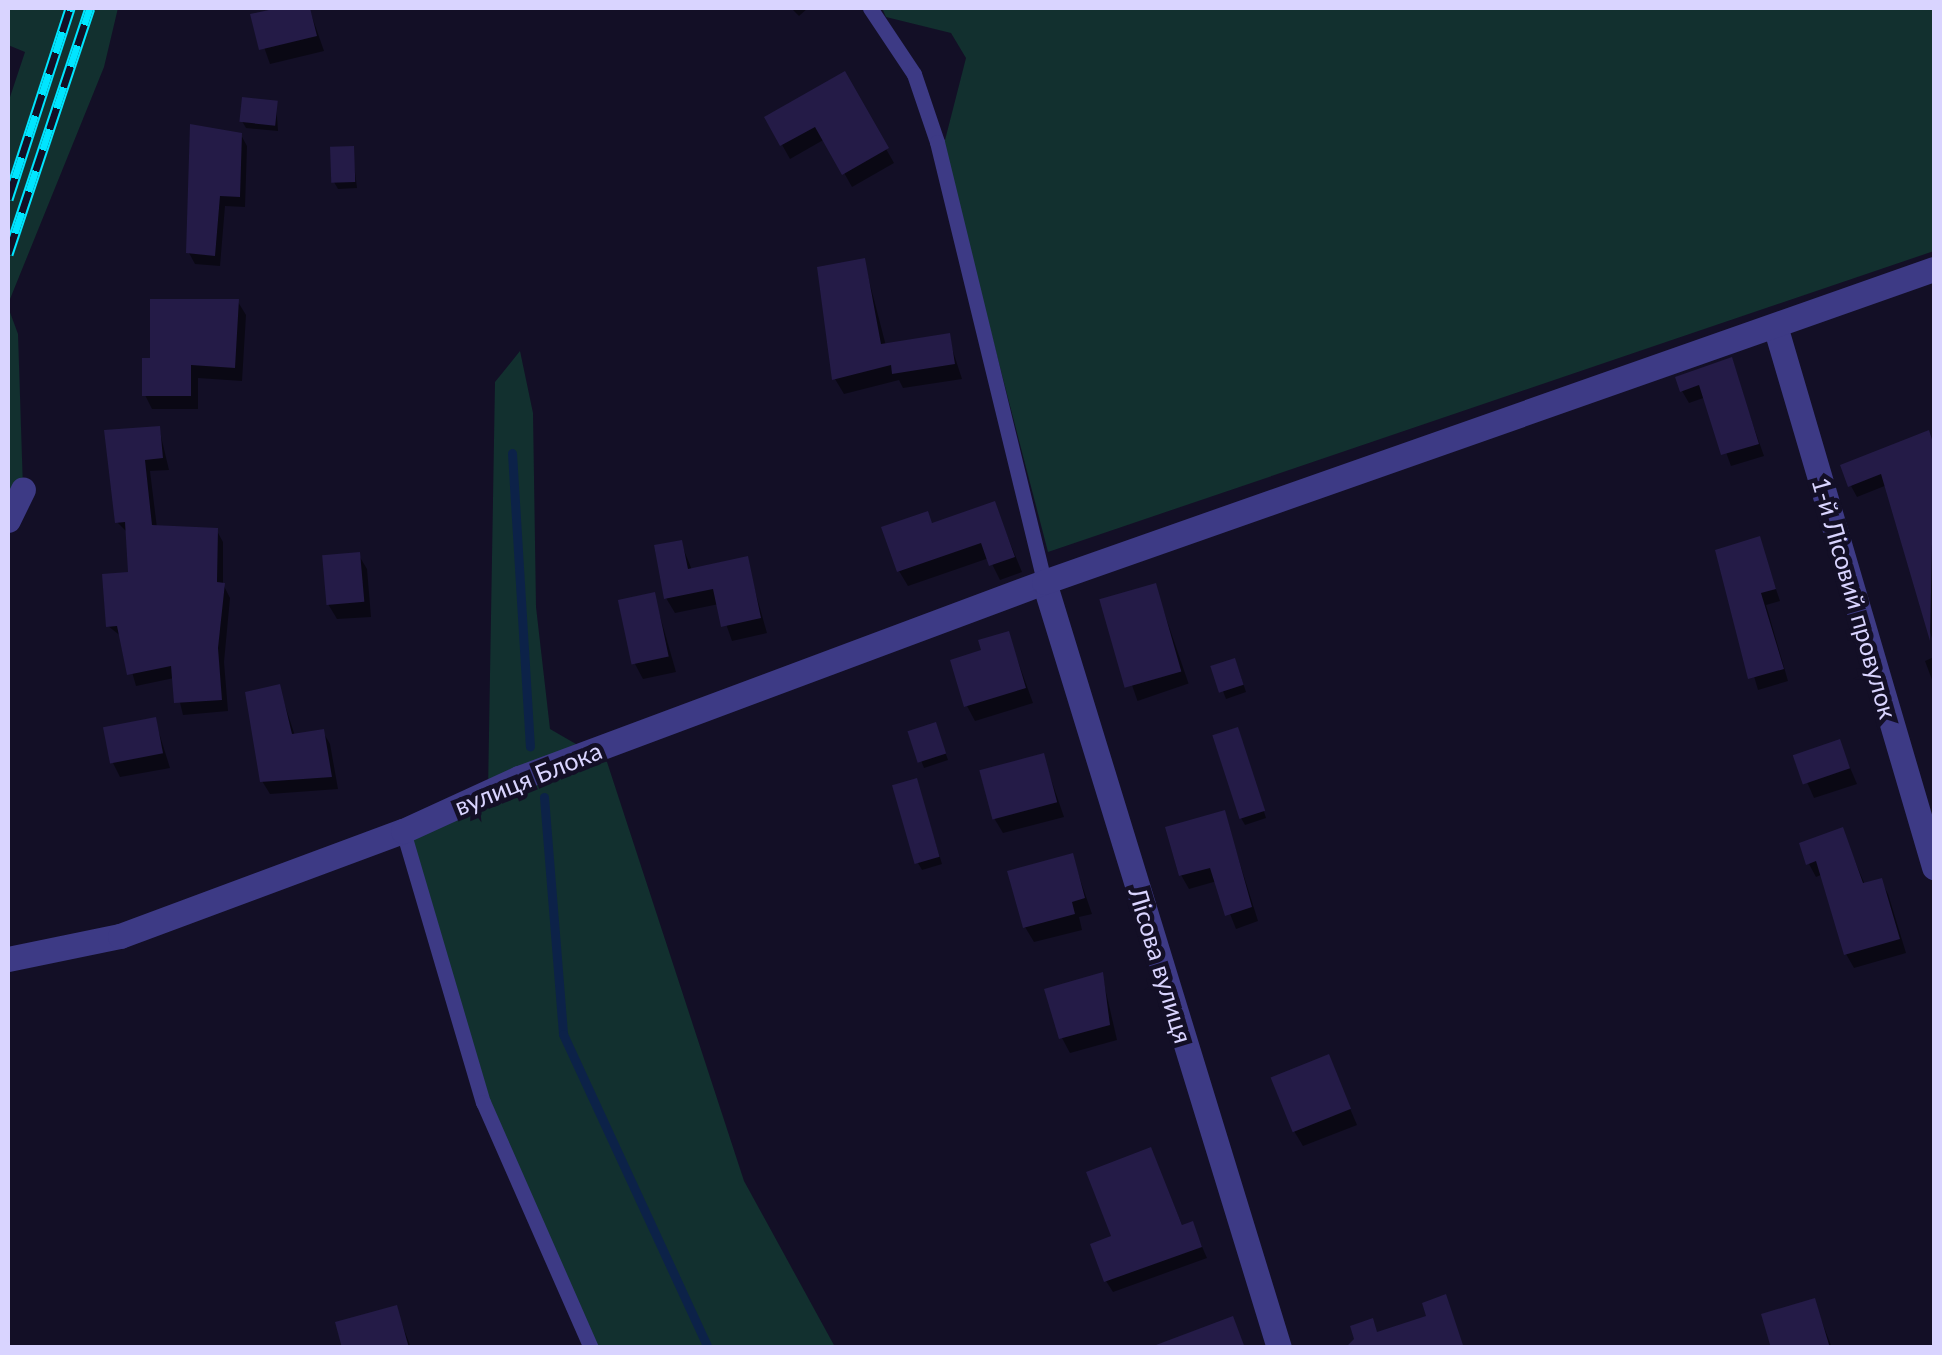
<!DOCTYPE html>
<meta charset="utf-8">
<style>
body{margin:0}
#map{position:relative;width:1942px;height:1355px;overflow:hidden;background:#130f26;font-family:Lato,sans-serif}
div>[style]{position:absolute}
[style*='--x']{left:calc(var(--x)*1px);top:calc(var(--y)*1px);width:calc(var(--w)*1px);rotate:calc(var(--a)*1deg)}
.green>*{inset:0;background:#12302f}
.shadow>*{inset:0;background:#0007;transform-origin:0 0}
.stream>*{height:9px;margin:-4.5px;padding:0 4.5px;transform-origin:4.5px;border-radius:4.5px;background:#0c2248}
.building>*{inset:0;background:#241b47;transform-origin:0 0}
.lane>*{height:15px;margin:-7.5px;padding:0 7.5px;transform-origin:7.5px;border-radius:7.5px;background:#3d3a85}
.street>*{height:25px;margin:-12.5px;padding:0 12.5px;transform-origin:12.5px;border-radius:12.5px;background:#3d3a85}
.rail>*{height:11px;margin-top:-5.5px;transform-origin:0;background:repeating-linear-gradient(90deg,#130f26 0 22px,#00e5ff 0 44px);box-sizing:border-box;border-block:2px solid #00e5ff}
span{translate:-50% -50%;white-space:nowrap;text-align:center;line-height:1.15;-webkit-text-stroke:9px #130f26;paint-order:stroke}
.street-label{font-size:25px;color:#d9d4ff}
.frame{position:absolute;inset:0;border:10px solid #d9d4ff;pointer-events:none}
</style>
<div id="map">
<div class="green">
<i style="clip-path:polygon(8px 8px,118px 8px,104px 67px,8px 304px,8px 103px,25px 52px,8px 45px)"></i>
<i style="clip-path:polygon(882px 8px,1934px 8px,1934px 251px,1048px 552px,943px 148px,966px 58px,951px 33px,886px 17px)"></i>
<i style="clip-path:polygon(8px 307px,18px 334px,23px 489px,8px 520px)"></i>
<i style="clip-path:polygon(520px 351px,533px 413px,536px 607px,550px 729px,607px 762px,744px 1181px,835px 1347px,591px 1347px,483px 1102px,403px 832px,488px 792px,495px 382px)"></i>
</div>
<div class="shadow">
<i style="clip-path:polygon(288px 8px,309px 8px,324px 51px,270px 64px,253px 16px)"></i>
<i style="clip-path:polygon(791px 8px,808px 8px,799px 16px)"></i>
<i style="clip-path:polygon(844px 75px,894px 163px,852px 187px,825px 139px,790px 159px,767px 118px)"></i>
<i style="clip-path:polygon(276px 103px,278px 131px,246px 128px,242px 121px)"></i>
<i style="clip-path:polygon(241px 135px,247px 146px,245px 207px,225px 206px,220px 266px,195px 264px,189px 253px)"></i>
<i style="clip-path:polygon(352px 148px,357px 188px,338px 189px,334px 182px)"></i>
<i style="clip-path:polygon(864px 261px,886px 346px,948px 336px,962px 379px,903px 388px,899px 380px,844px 394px,835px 379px,820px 269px)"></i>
<i style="clip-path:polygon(238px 302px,246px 315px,242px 381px,198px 378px,198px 409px,152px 409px,145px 395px,153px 360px)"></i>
<i style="clip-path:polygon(1730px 360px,1764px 456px,1731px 466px,1706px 397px,1689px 403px,1682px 391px)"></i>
<i style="clip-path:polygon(159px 428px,169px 470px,150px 471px,157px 528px,217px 531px,223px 542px,223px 584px,230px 598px,224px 662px,228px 711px,183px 715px,174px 678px,136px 686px,122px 637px,108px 626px,131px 574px,128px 533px,117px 522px)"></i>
<i style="clip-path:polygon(1928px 433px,1934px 446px,1934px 645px,1887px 485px,1857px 497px,1851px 486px)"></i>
<i style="clip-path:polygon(994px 504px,1022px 572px,1000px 580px,989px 558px,908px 586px,899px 571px,927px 514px,933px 525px)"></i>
<i style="clip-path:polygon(1759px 539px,1780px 601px,1766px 605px,1788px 681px,1758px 690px,1718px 551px)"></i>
<i style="clip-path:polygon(681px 543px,692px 570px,746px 559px,767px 633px,732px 641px,719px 604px,675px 613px,666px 598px)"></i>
<i style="clip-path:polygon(358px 554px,367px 569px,371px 617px,337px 619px,328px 604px)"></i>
<i style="left:1155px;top:586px;width:103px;height:54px;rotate:71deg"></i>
<i style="clip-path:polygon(654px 595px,676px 672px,643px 679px,635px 664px)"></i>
<i style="clip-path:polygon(1008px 634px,1033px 703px,975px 721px,967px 706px)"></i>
<i style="clip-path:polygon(1934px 657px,1934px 685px,1925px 661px)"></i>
<i style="clip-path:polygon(1214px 668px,1238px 668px,1246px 692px,1226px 699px)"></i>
<i style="clip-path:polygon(279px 687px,295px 736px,323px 732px,330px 744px,338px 789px,270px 794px,262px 781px)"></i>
<i style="clip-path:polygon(155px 720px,170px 768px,120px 777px,112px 761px)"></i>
<i style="clip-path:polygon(938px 732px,948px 760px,924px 768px,911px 734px)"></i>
<i style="clip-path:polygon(1240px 736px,1266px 818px,1245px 825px,1241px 818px)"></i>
<i style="clip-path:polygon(1839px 742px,1857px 784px,1814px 798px,1796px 757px)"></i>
<i style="clip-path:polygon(1043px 756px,1064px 817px,1003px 833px,994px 818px)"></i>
<i style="clip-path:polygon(916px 781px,942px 864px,922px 870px,918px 863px)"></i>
<i style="clip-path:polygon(1224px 813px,1258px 921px,1236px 929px,1217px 881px,1189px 889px,1181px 875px)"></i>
<i style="clip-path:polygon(1842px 830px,1865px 885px,1881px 881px,1888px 894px,1906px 953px,1854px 968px,1846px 954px,1823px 874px,1816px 877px,1809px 864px)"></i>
<i style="clip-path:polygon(1072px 856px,1092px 914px,1079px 917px,1082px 930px,1034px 942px,1025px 927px)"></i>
<i style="clip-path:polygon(1102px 975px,1117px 1040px,1070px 1053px,1062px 1038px)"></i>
<i style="clip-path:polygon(1328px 1057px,1357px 1125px,1303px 1146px,1294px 1131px)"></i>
<i style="clip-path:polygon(1150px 1150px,1183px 1227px,1192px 1224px,1207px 1258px,1113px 1292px,1106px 1281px,1114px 1238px)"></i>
<i style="clip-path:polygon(1814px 1301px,1832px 1348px,1774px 1348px)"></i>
<i style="clip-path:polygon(396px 1308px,411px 1348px,345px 1348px)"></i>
</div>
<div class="stream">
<i style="--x:512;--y:453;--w:294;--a:86.5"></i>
<i style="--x:544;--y:797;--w:238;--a:85.4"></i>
<i style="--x:563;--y:1034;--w:346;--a:65.2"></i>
</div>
<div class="building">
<i style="clip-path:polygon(278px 8px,310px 8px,317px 36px,259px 50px,250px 14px)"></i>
<i style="clip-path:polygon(845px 71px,889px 148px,842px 175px,815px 127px,780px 146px,764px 117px)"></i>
<i style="left:242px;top:97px;width:36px;height:25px;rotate:6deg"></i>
<i style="clip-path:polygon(190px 124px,242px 133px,240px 197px,220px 196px,215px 256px,186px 253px)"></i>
<i style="left:354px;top:146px;width:36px;height:24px;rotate:88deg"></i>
<i style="clip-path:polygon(865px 258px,881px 344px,950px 333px,955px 364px,892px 374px,891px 365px,832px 380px,817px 267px)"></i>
<i style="clip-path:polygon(150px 299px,239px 299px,235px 368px,191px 365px,191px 396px,142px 396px,142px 358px,150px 358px)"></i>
<i style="clip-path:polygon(1732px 357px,1759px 444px,1721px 455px,1699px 385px,1680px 392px,1675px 377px)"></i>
<i style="clip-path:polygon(160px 426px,163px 458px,145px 460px,152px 525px,218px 528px,217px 582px,225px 583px,218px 648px,222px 700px,174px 703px,171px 666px,127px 675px,117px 626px,106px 627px,102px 574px,128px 572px,125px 522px,115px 523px,104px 430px)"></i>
<i style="clip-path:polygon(1929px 430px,1934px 446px,1930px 641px,1881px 474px,1848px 487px,1840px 465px)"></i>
<i style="clip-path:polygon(995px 501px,1015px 557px,989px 566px,981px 543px,897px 572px,881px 527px,928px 511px,932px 523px)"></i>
<i style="clip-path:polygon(1760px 536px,1776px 589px,1761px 593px,1784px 669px,1748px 679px,1715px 550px)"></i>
<i style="clip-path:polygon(682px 540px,688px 569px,748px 556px,761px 618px,721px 627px,713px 589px,664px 599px,654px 545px)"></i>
<i style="left:360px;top:552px;width:50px;height:38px;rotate:85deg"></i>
<i style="left:1156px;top:583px;width:92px;height:59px;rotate:74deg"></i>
<i style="left:655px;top:592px;width:66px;height:38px;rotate:78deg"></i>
<i style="clip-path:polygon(1009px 631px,1026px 688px,964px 707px,950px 660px,981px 650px,978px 640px)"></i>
<i style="left:1235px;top:658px;width:28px;height:26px;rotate:72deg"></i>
<i style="clip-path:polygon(280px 684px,292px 734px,324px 729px,332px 777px,260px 782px,245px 692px)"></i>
<i style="left:156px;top:717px;width:37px;height:54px;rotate:79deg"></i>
<i style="left:936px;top:722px;width:33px;height:30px;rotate:72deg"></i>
<i style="left:1238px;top:727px;width:88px;height:27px;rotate:72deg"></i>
<i style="left:1840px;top:739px;width:31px;height:50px;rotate:71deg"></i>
<i style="left:1044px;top:753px;width:51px;height:67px;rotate:75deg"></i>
<i style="left:917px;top:778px;width:82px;height:26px;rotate:74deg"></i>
<i style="clip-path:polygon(1225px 810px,1252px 907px,1225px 916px,1210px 868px,1179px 876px,1165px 827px)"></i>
<i style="clip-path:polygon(1843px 827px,1863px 883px,1882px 878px,1900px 939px,1844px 955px,1816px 861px,1806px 865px,1799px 843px)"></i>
<i style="clip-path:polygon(1073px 853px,1085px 898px,1072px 902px,1075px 914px,1023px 928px,1007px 871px)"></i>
<i style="clip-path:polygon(1103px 972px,1110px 1025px,1059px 1039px,1044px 989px)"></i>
<i style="left:1329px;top:1054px;width:59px;height:63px;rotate:68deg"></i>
<i style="clip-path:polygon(1151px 1147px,1182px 1225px,1193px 1221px,1202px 1247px,1104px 1282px,1090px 1244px,1111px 1236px,1086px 1172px)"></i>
<i style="clip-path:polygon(1446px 1294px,1464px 1348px,1345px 1348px,1354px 1339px,1350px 1326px,1373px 1318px,1377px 1332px,1426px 1316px,1422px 1303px)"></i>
<i style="clip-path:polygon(1815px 1298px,1830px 1348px,1771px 1348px,1761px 1314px)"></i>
<i style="clip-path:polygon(397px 1305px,409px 1348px,342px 1348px,335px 1322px)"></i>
<i style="clip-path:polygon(1233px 1316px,1245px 1348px,1157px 1348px,1156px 1345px)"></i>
</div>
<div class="lane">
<i style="--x:870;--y:8;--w:79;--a:56.3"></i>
<i style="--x:914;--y:74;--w:72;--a:71.3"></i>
<i style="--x:937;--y:142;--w:453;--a:76.3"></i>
<i style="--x:403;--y:831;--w:283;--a:73.6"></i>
<i style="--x:483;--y:1102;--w:269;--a:66.3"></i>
</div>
<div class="street">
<i style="--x:1776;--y:329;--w:561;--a:73.63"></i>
<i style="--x:8;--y:520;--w:34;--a:-64"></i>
<i style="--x:1044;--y:582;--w:801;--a:72.94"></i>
<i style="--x:8;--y:959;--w:114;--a:-11.6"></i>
<i style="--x:120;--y:936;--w:302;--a:-20.4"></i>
<i style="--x:403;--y:831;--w:128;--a:-24.6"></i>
<i style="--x:519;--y:778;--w:560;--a:-20.47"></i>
<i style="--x:1044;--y:582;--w:943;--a:-19.38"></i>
</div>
<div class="rail">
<i style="--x:8;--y:199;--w:201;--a:-72"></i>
<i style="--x:8;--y:254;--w:259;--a:-71.6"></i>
</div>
<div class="street-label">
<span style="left:1855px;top:598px;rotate:74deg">1-й Лісовий провулок</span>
<span style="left:528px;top:778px;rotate:-22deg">вулиця Блока</span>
<span style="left:1161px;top:965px;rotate:73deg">Лісова вулиця</span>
</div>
<div class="frame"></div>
</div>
